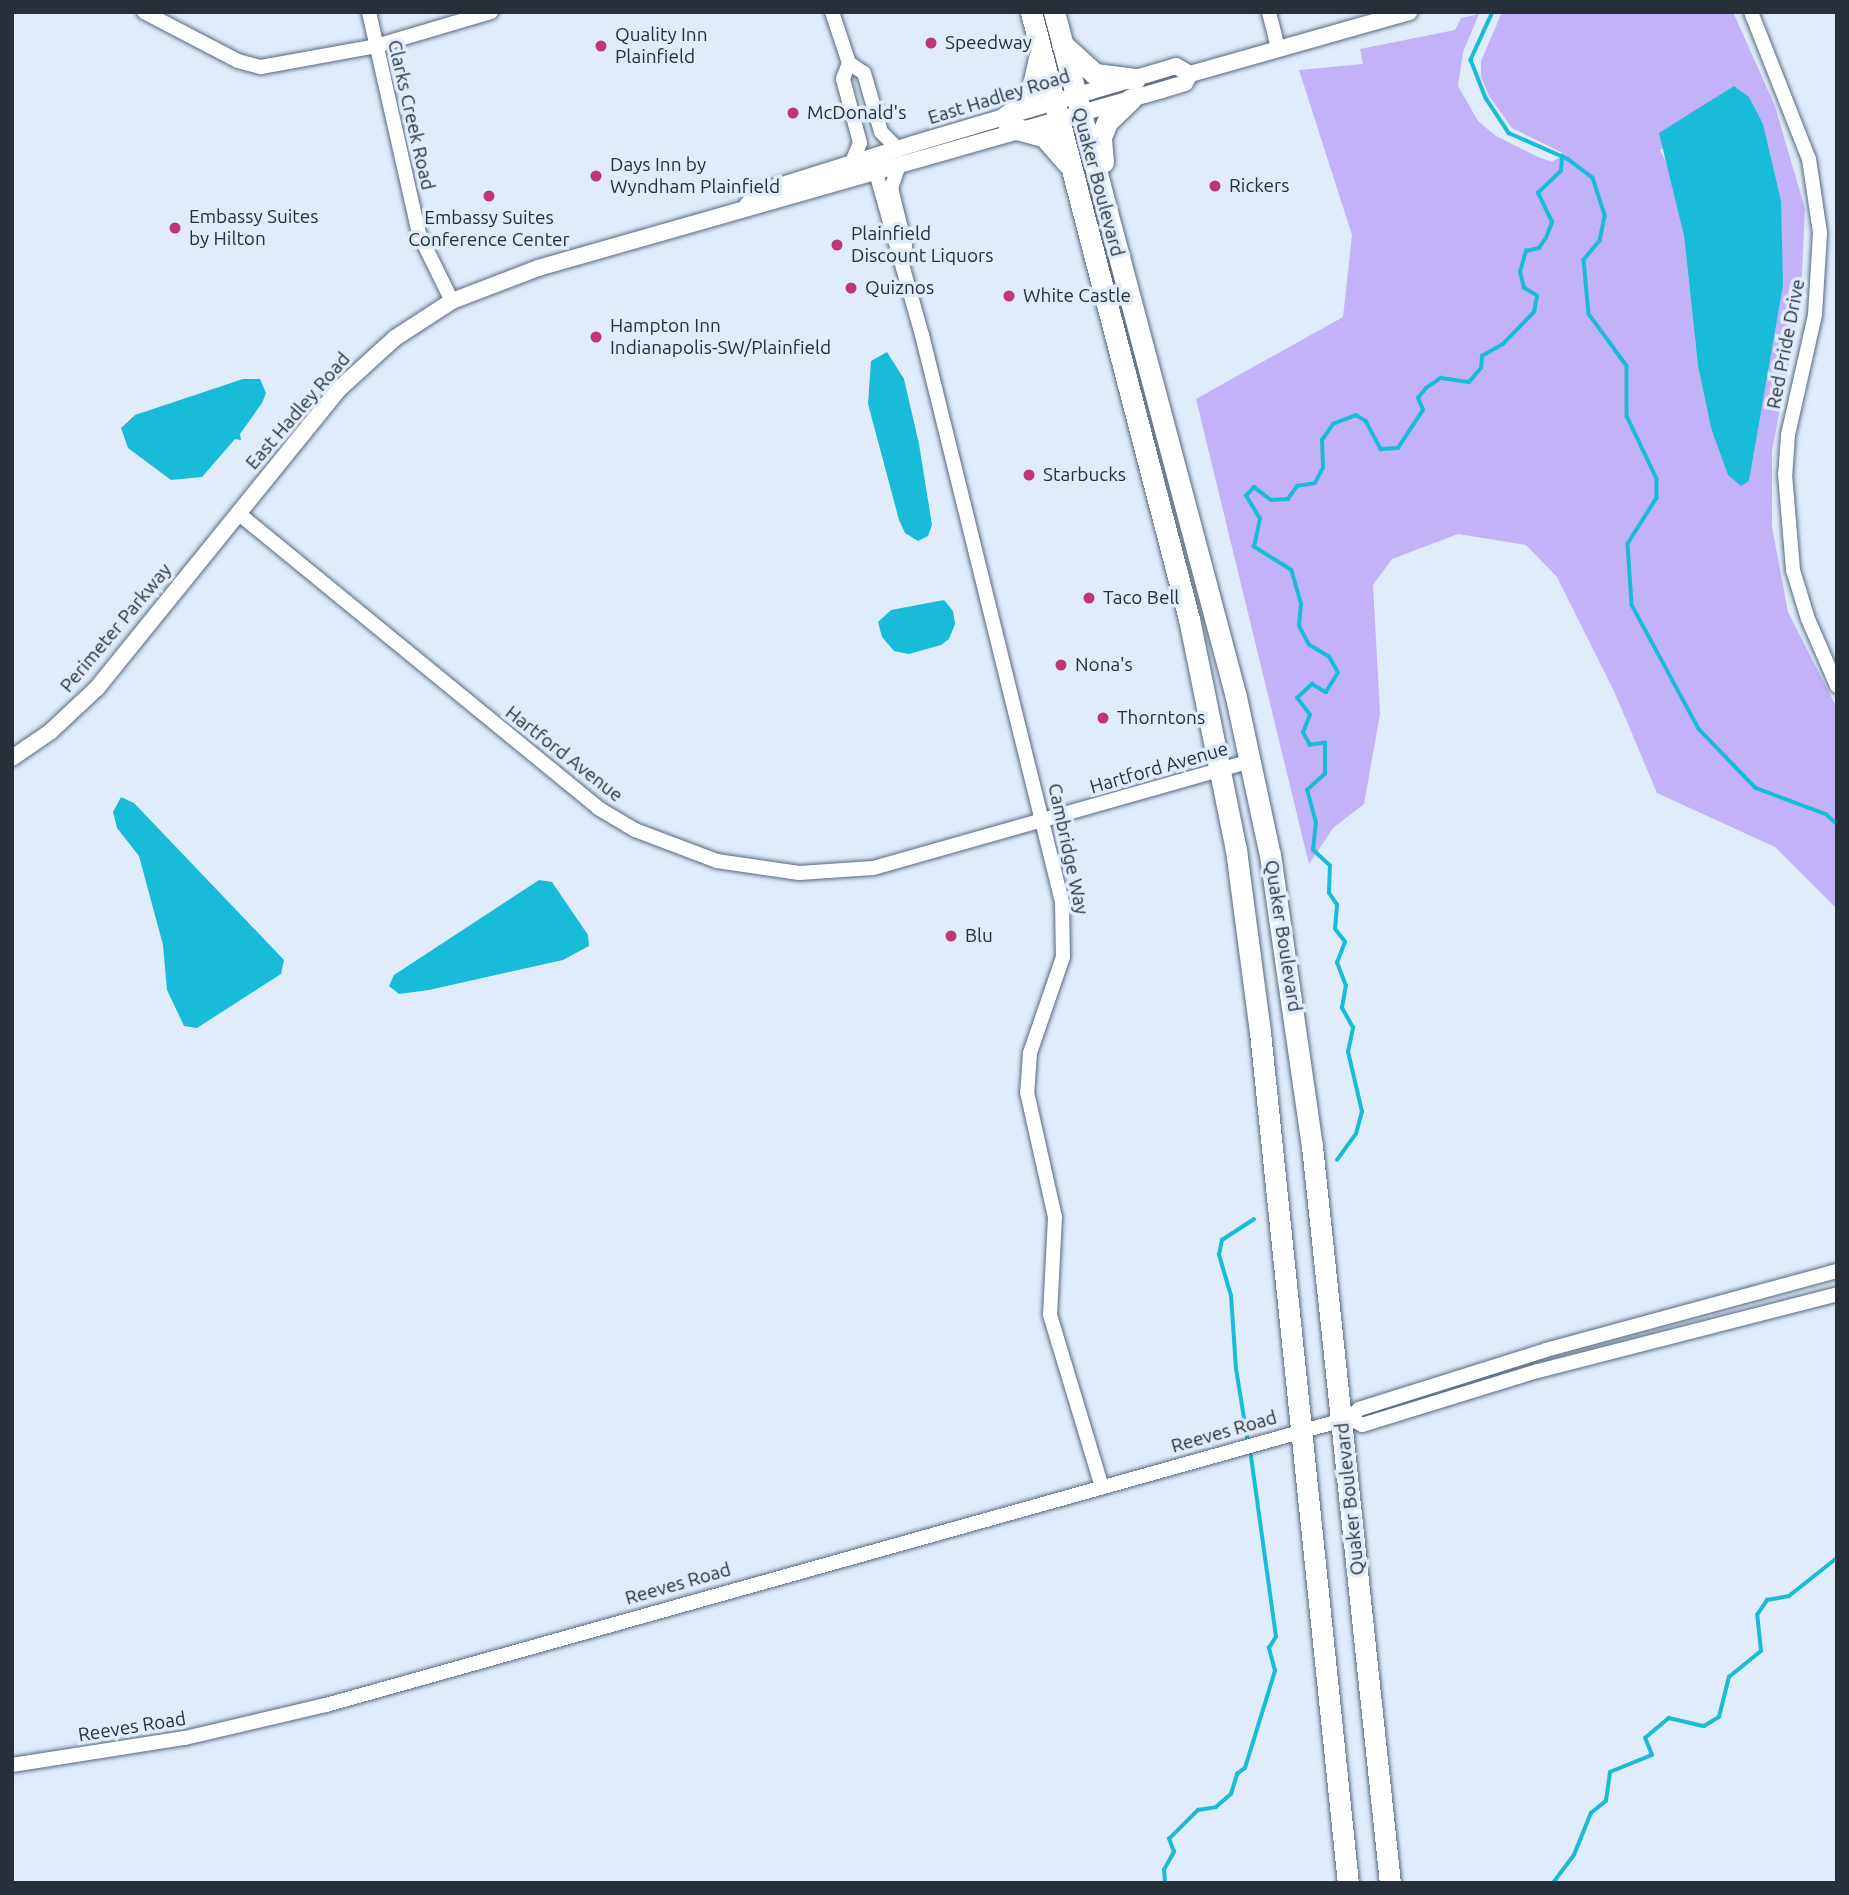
<!DOCTYPE html>
<style>
body{margin:0}
#map{position:relative;width:1849px;height:1895px;overflow:hidden;background:#e0ecfb;font-family:Ubuntu,sans-serif}
div>[style]{position:absolute}
[style*='--x']{left:calc(var(--x)*1px);top:calc(var(--y)*1px);width:calc(var(--w)*1px);rotate:calc(var(--a)*1deg)}
.green>*{inset:0;background:#c4b2f8}
.water>*{inset:0;background:#19bcd8}
.stream>*{height:3.5px;margin:-1.75px;padding:0 1.75px;transform-origin:1.75px;border-radius:1.75px;background:#19bcd8}
.roads{filter:drop-shadow(0 0 2px #57687e) drop-shadow(0 0 2px #57687e)}
.minor>*{height:14px;margin:-7px;padding:0 7px;transform-origin:7px;border-radius:7px;background:#fff}
.tertiary>*{height:16px;margin:-8px;padding:0 8px;transform-origin:8px;border-radius:8px;background:#fff}
.primary>*{height:21px;margin:-10.5px;padding:0 10.5px;transform-origin:10.5px;border-radius:10.5px;background:#fff}
.dots>*{width:19px;height:19px;translate:-50% -50%;box-sizing:border-box;border:4px solid #e0ecfb;border-radius:50%}
span{translate:-50% -50%;white-space:nowrap;text-align:center;line-height:1.15;-webkit-text-stroke:7px #e0ecfb;paint-order:stroke}
.poi-label{font-size:19px;color:#272f38}
.left{translate:0 -50%;text-align:left}
.street-label{font-size:19px;color:#272f38}
.frame{position:absolute;inset:0;border:14px solid #272f38;pointer-events:none}
</style>
<div id="map">
<div class="green">
<i style="clip-path:polygon(evenodd,1502px 12px,1733px 12px,1775px 106px,1805px 209px,1801px 295px,1772px 451px,1772px 527px,1788px 612px,1837px 708px,1837px 909px,1775px 847px,1657px 793px,1614px 691px,1557px 577px,1526px 545px,1458px 534px,1392px 559px,1373px 585px,1380px 714px,1364px 804px,1333px 828px,1309px 864px,1196px 399px,1343px 317px,1352px 235px,1299px 70px,1363px 64px,1360px 49px,1455px 30px,1461px 18px,1479px 14px,1463px 52px,1458px 86px,1478px 121px,1496px 136px,1538px 157px,1552px 162px,1565px 154px,1512px 128px,1489px 96px,1481px 77px,1481px 61px,1502px 12px,1749px 97px,1764px 384px,1749px 481px,1711px 428px,1698px 366px,1684px 236px,1669px 168px,1660px 150px,1749px 97px)"></i>
</div>
<div class="water">
<i style="clip-path:polygon(1734px 86px,1749px 97px,1763px 124px,1781px 201px,1783px 285px,1749px 481px,1741px 486px,1728px 475px,1711px 428px,1698px 366px,1684px 236px,1659px 133px)"></i>
<i style="clip-path:polygon(887px 352px,904px 379px,919px 444px,932px 525px,928px 536px,918px 541px,905px 533px,899px 520px,868px 404px,871px 361px)"></i>
<i style="clip-path:polygon(243px 379px,260px 379px,266px 393px,262px 403px,240px 434px,241px 440px,235px 439px,202px 477px,171px 480px,128px 448px,121px 428px,135px 415px)"></i>
<i style="clip-path:polygon(944px 600px,953px 611px,955px 624px,949px 639px,941px 645px,909px 654px,894px 651px,882px 637px,878px 622px,891px 610px)"></i>
<i style="clip-path:polygon(121px 797px,134px 803px,284px 960px,281px 974px,197px 1028px,184px 1026px,167px 990px,163px 945px,139px 856px,117px 828px,113px 812px)"></i>
<i style="clip-path:polygon(539px 880px,552px 882px,588px 935px,589px 946px,563px 960px,429px 990px,399px 994px,389px 986px,394px 975px)"></i>
</div>
<div class="stream">
<i style="--x:1493;--y:12;--w:53;--a:114.6"></i>
<i style="--x:1471;--y:60;--w:41;--a:68.5"></i>
<i style="--x:1486;--y:98;--w:42;--a:56.7"></i>
<i style="--x:1509;--y:133;--w:64;--a:23.8"></i>
<i style="--x:1568;--y:159;--w:31;--a:37"></i>
<i style="--x:1593;--y:178;--w:40;--a:72"></i>
<i style="--x:1605;--y:216;--w:25;--a:101"></i>
<i style="--x:1600;--y:241;--w:25;--a:130"></i>
<i style="--x:1584;--y:260;--w:54;--a:84.7"></i>
<i style="--x:1589;--y:314;--w:64;--a:53.8"></i>
<i style="--x:1627;--y:366;--w:50;--a:90"></i>
<i style="--x:1627;--y:416;--w:70;--a:64.5"></i>
<i style="--x:1657;--y:479;--w:19;--a:90"></i>
<i style="--x:1657;--y:498;--w:54;--a:122.2"></i>
<i style="--x:1628;--y:544;--w:61;--a:86.2"></i>
<i style="--x:1632;--y:605;--w:141;--a:61.6"></i>
<i style="--x:1699;--y:729;--w:82;--a:46"></i>
<i style="--x:1756;--y:788;--w:75;--a:20.4"></i>
<i style="--x:1826;--y:814;--w:15;--a:42"></i>
<i style="--x:1337;--y:1160;--w:32;--a:-54"></i>
<i style="--x:1356;--y:1134;--w:23;--a:-75"></i>
<i style="--x:1362;--y:1112;--w:62;--a:-103.1"></i>
<i style="--x:1348;--y:1052;--w:25;--a:-78"></i>
<i style="--x:1353;--y:1028;--w:23;--a:-119"></i>
<i style="--x:1342;--y:1008;--w:22;--a:-80"></i>
<i style="--x:1346;--y:986;--w:25;--a:-111"></i>
<i style="--x:1337;--y:963;--w:22;--a:-69"></i>
<i style="--x:1345;--y:942;--w:16;--a:-128"></i>
<i style="--x:1335;--y:929;--w:24;--a:-85"></i>
<i style="--x:1337;--y:905;--w:14;--a:-124"></i>
<i style="--x:1329;--y:893;--w:27;--a:-88"></i>
<i style="--x:1330;--y:866;--w:23;--a:-137"></i>
<i style="--x:1313;--y:850;--w:27;--a:-84"></i>
<i style="--x:1316;--y:823;--w:34;--a:-105"></i>
<i style="--x:1307;--y:790;--w:24;--a:-42"></i>
<i style="--x:1325;--y:774;--w:31;--a:-90"></i>
<i style="--x:1325;--y:743;--w:15;--a:172"></i>
<i style="--x:1310;--y:745;--w:14;--a:-120"></i>
<i style="--x:1303;--y:733;--w:19;--a:-69"></i>
<i style="--x:1310;--y:715;--w:21;--a:-127"></i>
<i style="--x:1297;--y:698;--w:21;--a:-43"></i>
<i style="--x:1312;--y:684;--w:16;--a:30"></i>
<i style="--x:1326;--y:692;--w:22;--a:-58"></i>
<i style="--x:1338;--y:673;--w:18;--a:-119"></i>
<i style="--x:1329;--y:657;--w:23;--a:-149"></i>
<i style="--x:1309;--y:645;--w:21;--a:-118"></i>
<i style="--x:1299;--y:626;--w:22;--a:-85"></i>
<i style="--x:1301;--y:604;--w:35;--a:-106"></i>
<i style="--x:1291;--y:570;--w:44;--a:-148.1"></i>
<i style="--x:1254;--y:547;--w:29;--a:-78"></i>
<i style="--x:1260;--y:519;--w:27;--a:-121"></i>
<i style="--x:1246;--y:496;--w:12;--a:-48"></i>
<i style="--x:1254;--y:487;--w:21;--a:37"></i>
<i style="--x:1271;--y:500;--w:17;--a:-3"></i>
<i style="--x:1288;--y:499;--w:16;--a:-55"></i>
<i style="--x:1297;--y:486;--w:18;--a:-9"></i>
<i style="--x:1315;--y:483;--w:17;--a:-62"></i>
<i style="--x:1323;--y:468;--w:28;--a:-92"></i>
<i style="--x:1322;--y:440;--w:19;--a:-55"></i>
<i style="--x:1333;--y:424;--w:25;--a:-21"></i>
<i style="--x:1356;--y:415;--w:12;--a:31"></i>
<i style="--x:1366;--y:421;--w:32;--a:62"></i>
<i style="--x:1381;--y:449;--w:17;--a:-3"></i>
<i style="--x:1398;--y:448;--w:45;--a:-56.7"></i>
<i style="--x:1423;--y:410;--w:13;--a:-113"></i>
<i style="--x:1418;--y:398;--w:13;--a:-51"></i>
<i style="--x:1426;--y:388;--w:18;--a:-34"></i>
<i style="--x:1441;--y:378;--w:28;--a:8"></i>
<i style="--x:1469;--y:382;--w:18;--a:-49"></i>
<i style="--x:1481;--y:368;--w:12;--a:-85"></i>
<i style="--x:1482;--y:356;--w:24;--a:-30"></i>
<i style="--x:1503;--y:344;--w:45;--a:-45.9"></i>
<i style="--x:1534;--y:312;--w:16;--a:-79"></i>
<i style="--x:1537;--y:296;--w:15;--a:-148"></i>
<i style="--x:1524;--y:288;--w:16;--a:-104"></i>
<i style="--x:1520;--y:272;--w:22;--a:-74"></i>
<i style="--x:1526;--y:251;--w:13;--a:-13"></i>
<i style="--x:1539;--y:248;--w:12;--a:-55"></i>
<i style="--x:1546;--y:238;--w:17;--a:-69"></i>
<i style="--x:1552;--y:222;--w:32;--a:-116"></i>
<i style="--x:1538;--y:193;--w:32;--a:-44"></i>
<i style="--x:1561;--y:171;--w:15;--a:-86"></i>
<i style="--x:1248;--y:1443;--w:75;--a:-99.2"></i>
<i style="--x:1236;--y:1369;--w:73;--a:-93.9"></i>
<i style="--x:1231;--y:1296;--w:43;--a:-106.3"></i>
<i style="--x:1219;--y:1255;--w:15;--a:-79"></i>
<i style="--x:1222;--y:1240;--w:38;--a:-33"></i>
<i style="--x:1165;--y:1883;--w:13;--a:-94"></i>
<i style="--x:1164;--y:1870;--w:21;--a:-61"></i>
<i style="--x:1174;--y:1852;--w:14;--a:-111"></i>
<i style="--x:1169;--y:1839;--w:41;--a:-45"></i>
<i style="--x:1198;--y:1810;--w:18;--a:-9"></i>
<i style="--x:1216;--y:1807;--w:20;--a:-41"></i>
<i style="--x:1231;--y:1794;--w:21;--a:-73"></i>
<i style="--x:1237;--y:1774;--w:10;--a:-37"></i>
<i style="--x:1245;--y:1768;--w:102;--a:-72.8"></i>
<i style="--x:1275;--y:1671;--w:24;--a:-105"></i>
<i style="--x:1269;--y:1648;--w:13;--a:-58"></i>
<i style="--x:1276;--y:1637;--w:189;--a:-97.9"></i>
<i style="--x:1553;--y:1883;--w:35;--a:-53"></i>
<i style="--x:1574;--y:1855;--w:45;--a:-68"></i>
<i style="--x:1591;--y:1813;--w:19;--a:-39"></i>
<i style="--x:1606;--y:1801;--w:29;--a:-82"></i>
<i style="--x:1610;--y:1772;--w:45;--a:-22"></i>
<i style="--x:1652;--y:1755;--w:18;--a:-112"></i>
<i style="--x:1645;--y:1738;--w:31;--a:-40"></i>
<i style="--x:1669;--y:1718;--w:36;--a:13"></i>
<i style="--x:1704;--y:1726;--w:17;--a:-31"></i>
<i style="--x:1719;--y:1717;--w:41;--a:-76"></i>
<i style="--x:1729;--y:1677;--w:41;--a:-39.1"></i>
<i style="--x:1761;--y:1651;--w:36;--a:-96"></i>
<i style="--x:1757;--y:1615;--w:18;--a:-56"></i>
<i style="--x:1767;--y:1600;--w:22;--a:-10"></i>
<i style="--x:1789;--y:1596;--w:61;--a:-38.4"></i>
</div>
<div class="roads">
<div class="minor">
<i style="--x:144;--y:12;--w:106;--a:27.5"></i>
<i style="--x:238;--y:61;--w:24;--a:15"></i>
<i style="--x:261;--y:67;--w:117;--a:-10.3"></i>
<i style="--x:376;--y:46;--w:120;--a:-16.5"></i>
<i style="--x:369;--y:12;--w:228;--a:77.3"></i>
<i style="--x:419;--y:234;--w:75;--a:63.8"></i>
<i style="--x:832;--y:12;--w:54;--a:71.6"></i>
<i style="--x:849;--y:63;--w:17;--a:111"></i>
<i style="--x:843;--y:79;--w:66;--a:75.1"></i>
<i style="--x:860;--y:143;--w:25;--a:113"></i>
<i style="--x:1269;--y:12;--w:37;--a:76"></i>
<i style="--x:1751;--y:12;--w:158;--a:68.5"></i>
<i style="--x:1809;--y:159;--w:75;--a:81.5"></i>
<i style="--x:1820;--y:233;--w:82;--a:93.5"></i>
<i style="--x:1815;--y:315;--w:123;--a:102.7"></i>
<i style="--x:1788;--y:435;--w:39;--a:94"></i>
<i style="--x:1785;--y:474;--w:96;--a:85.2"></i>
<i style="--x:1793;--y:570;--w:51;--a:73"></i>
<i style="--x:1808;--y:619;--w:73;--a:66.6"></i>
<i style="--x:849;--y:63;--w:18;--a:34"></i>
<i style="--x:864;--y:73;--w:61;--a:73.9"></i>
<i style="--x:881;--y:132;--w:25;--a:45"></i>
<i style="--x:873;--y:162;--w:180;--a:74.2"></i>
<i style="--x:922;--y:335;--w:584;--a:76.13"></i>
<i style="--x:1062;--y:902;--w:55;--a:89"></i>
<i style="--x:1063;--y:957;--w:102;--a:109"></i>
<i style="--x:1030;--y:1053;--w:39;--a:94"></i>
<i style="--x:1027;--y:1092;--w:128;--a:77.4"></i>
<i style="--x:1055;--y:1217;--w:98;--a:92.9"></i>
<i style="--x:1050;--y:1315;--w:180;--a:73.2"></i>
<i style="--x:899;--y:165;--w:24;--a:109"></i>
<i style="--x:891;--y:188;--w:59;--a:76.2"></i>
<i style="--x:905;--y:245;--w:14;--a:98"></i>
<i style="--x:238;--y:513;--w:465;--a:39.3"></i>
<i style="--x:598;--y:808;--w:43;--a:30.7"></i>
<i style="--x:635;--y:830;--w:88;--a:20.7"></i>
<i style="--x:717;--y:861;--w:83;--a:8.3"></i>
<i style="--x:799;--y:873;--w:74;--a:-3.9"></i>
<i style="--x:873;--y:868;--w:393;--a:-15.8"></i>
<i style="--x:1350;--y:1418;--w:14;--a:30"></i>
<i style="--x:1362;--y:1425;--w:184;--a:-17.1"></i>
<i style="--x:1538;--y:1371;--w:309;--a:-14.4"></i>
<i style="--x:12;--y:1765;--w:175;--a:-8.9"></i>
<i style="--x:185;--y:1738;--w:145;--a:-13.2"></i>
<i style="--x:326;--y:1705;--w:1063;--a:-15.66"></i>
<i style="--x:1350;--y:1418;--w:13;--a:-45"></i>
<i style="--x:1359;--y:1409;--w:196;--a:-17.5"></i>
<i style="--x:1546;--y:1350;--w:302;--a:-15.2"></i>
</div>
<div class="tertiary">
<i style="--x:745;--y:208;--w:19;--a:-51"></i>
<i style="--x:757;--y:193;--w:164;--a:-17.4"></i>
<i style="--x:913;--y:144;--w:274;--a:-16.5"></i>
<i style="--x:1176;--y:66;--w:16;--a:30"></i>
<i style="--x:12;--y:758;--w:46;--a:-34.4"></i>
<i style="--x:50;--y:732;--w:64;--a:-43.1"></i>
<i style="--x:97;--y:688;--w:385;--a:-51"></i>
<i style="--x:339;--y:389;--w:76;--a:-42.3"></i>
<i style="--x:395;--y:338;--w:68;--a:-33"></i>
<i style="--x:452;--y:301;--w:92;--a:-21"></i>
<i style="--x:538;--y:268;--w:649;--a:-15.92"></i>
<i style="--x:1162;--y:90;--w:24;--a:-17"></i>
<i style="--x:1185;--y:83;--w:10;--a:-61"></i>
<i style="--x:1190;--y:74;--w:228;--a:-15.8"></i>
</div>
<div class="primary">
<i style="--x:1031;--y:12;--w:627;--a:75.41"></i>
<i style="--x:1189;--y:619;--w:236;--a:78.5"></i>
<i style="--x:1236;--y:850;--w:184;--a:82.5"></i>
<i style="--x:1260;--y:1032;--w:856;--a:84.1"></i>
<i style="--x:1054;--y:12;--w:709;--a:75.12"></i>
<i style="--x:1236;--y:697;--w:162;--a:77.9"></i>
<i style="--x:1270;--y:855;--w:294;--a:81.8"></i>
<i style="--x:1312;--y:1146;--w:741;--a:83.96"></i>
<i style="--x:1062;--y:44;--w:45;--a:42.3"></i>
<i style="--x:1095;--y:74;--w:40;--a:7.1"></i>
<i style="--x:1004;--y:118;--w:32;--a:-36"></i>
<i style="--x:1030;--y:99;--w:42;--a:-77.6"></i>
<i style="--x:1017;--y:129;--w:28;--a:15"></i>
<i style="--x:1044;--y:136;--w:37;--a:49"></i>
<i style="--x:1103;--y:162;--w:25;--a:-95"></i>
<i style="--x:1101;--y:137;--w:16;--a:-68"></i>
<i style="--x:1107;--y:122;--w:33;--a:-44"></i>
</div>
</div>
<div class="dots">
<i style="left:931px;top:43px;background:#be3674"></i>
<i style="left:601px;top:46px;background:#be3674"></i>
<i style="left:793px;top:113px;background:#be3674"></i>
<i style="left:596px;top:176px;background:#be3674"></i>
<i style="left:1215px;top:186px;background:#be3674"></i>
<i style="left:489px;top:196px;background:#be3674"></i>
<i style="left:175px;top:228px;background:#be3674"></i>
<i style="left:837px;top:245px;background:#be3674"></i>
<i style="left:851px;top:288px;background:#be3674"></i>
<i style="left:1009px;top:296px;background:#be3674"></i>
<i style="left:596px;top:337px;background:#be3674"></i>
<i style="left:1029px;top:475px;background:#be3674"></i>
<i style="left:1089px;top:598px;background:#be3674"></i>
<i style="left:1061px;top:665px;background:#be3674"></i>
<i style="left:1103px;top:718px;background:#be3674"></i>
<i style="left:951px;top:936px;background:#be3674"></i>
</div>
<div class="poi-label">
<span class="left" style="left:615px;top:46px">Quality Inn<br>Plainfield</span>
<span class="left" style="left:945px;top:43px">Speedway</span>
<span class="left" style="left:807px;top:113px">McDonald's</span>
<span class="left" style="left:610px;top:176px">Days Inn by<br>Wyndham Plainfield</span>
<span class="left" style="left:1229px;top:186px">Rickers</span>
<span class="left" style="left:189px;top:228px">Embassy Suites<br>by Hilton</span>
<span style="left:489px;top:229px">Embassy Suites<br>Conference Center</span>
<span class="left" style="left:851px;top:245px">Plainfield<br>Discount Liquors</span>
<span class="left" style="left:865px;top:288px">Quiznos</span>
<span class="left" style="left:1023px;top:296px">White Castle</span>
<span class="left" style="left:610px;top:337px">Hampton Inn<br>Indianapolis-SW/Plainfield</span>
<span class="left" style="left:1043px;top:475px">Starbucks</span>
<span class="left" style="left:1103px;top:598px">Taco Bell</span>
<span class="left" style="left:1075px;top:665px">Nona's</span>
<span class="left" style="left:1117px;top:718px">Thorntons</span>
<span class="left" style="left:965px;top:936px">Blu</span>
</div>
<div class="street-label">
<span style="left:999px;top:97px;rotate:-17deg">East Hadley Road</span>
<span style="left:411px;top:115px;rotate:77deg">Clarks Creek Road</span>
<span style="left:1098px;top:182px;rotate:75deg">Quaker Boulevard</span>
<span style="left:1786px;top:344px;rotate:-79deg">Red Pride Drive</span>
<span style="left:298px;top:411px;rotate:-49deg">East Hadley Road</span>
<span style="left:116px;top:628px;rotate:-50deg">Perimeter Parkway</span>
<span style="left:564px;top:754px;rotate:38deg">Hartford Avenue</span>
<span style="left:1159px;top:768px;rotate:-16deg">Hartford Avenue</span>
<span style="left:1068px;top:849px;rotate:78deg">Cambridge Way</span>
<span style="left:1283px;top:936px;rotate:81deg">Quaker Boulevard</span>
<span style="left:1224px;top:1432px;rotate:-16deg">Reeves Road</span>
<span style="left:1350px;top:1499px;rotate:-96deg">Quaker Boulevard</span>
<span style="left:678px;top:1584px;rotate:-16deg">Reeves Road</span>
<span style="left:132px;top:1727px;rotate:-9deg">Reeves Road</span>
</div>
<div class="frame"></div>
</div>
